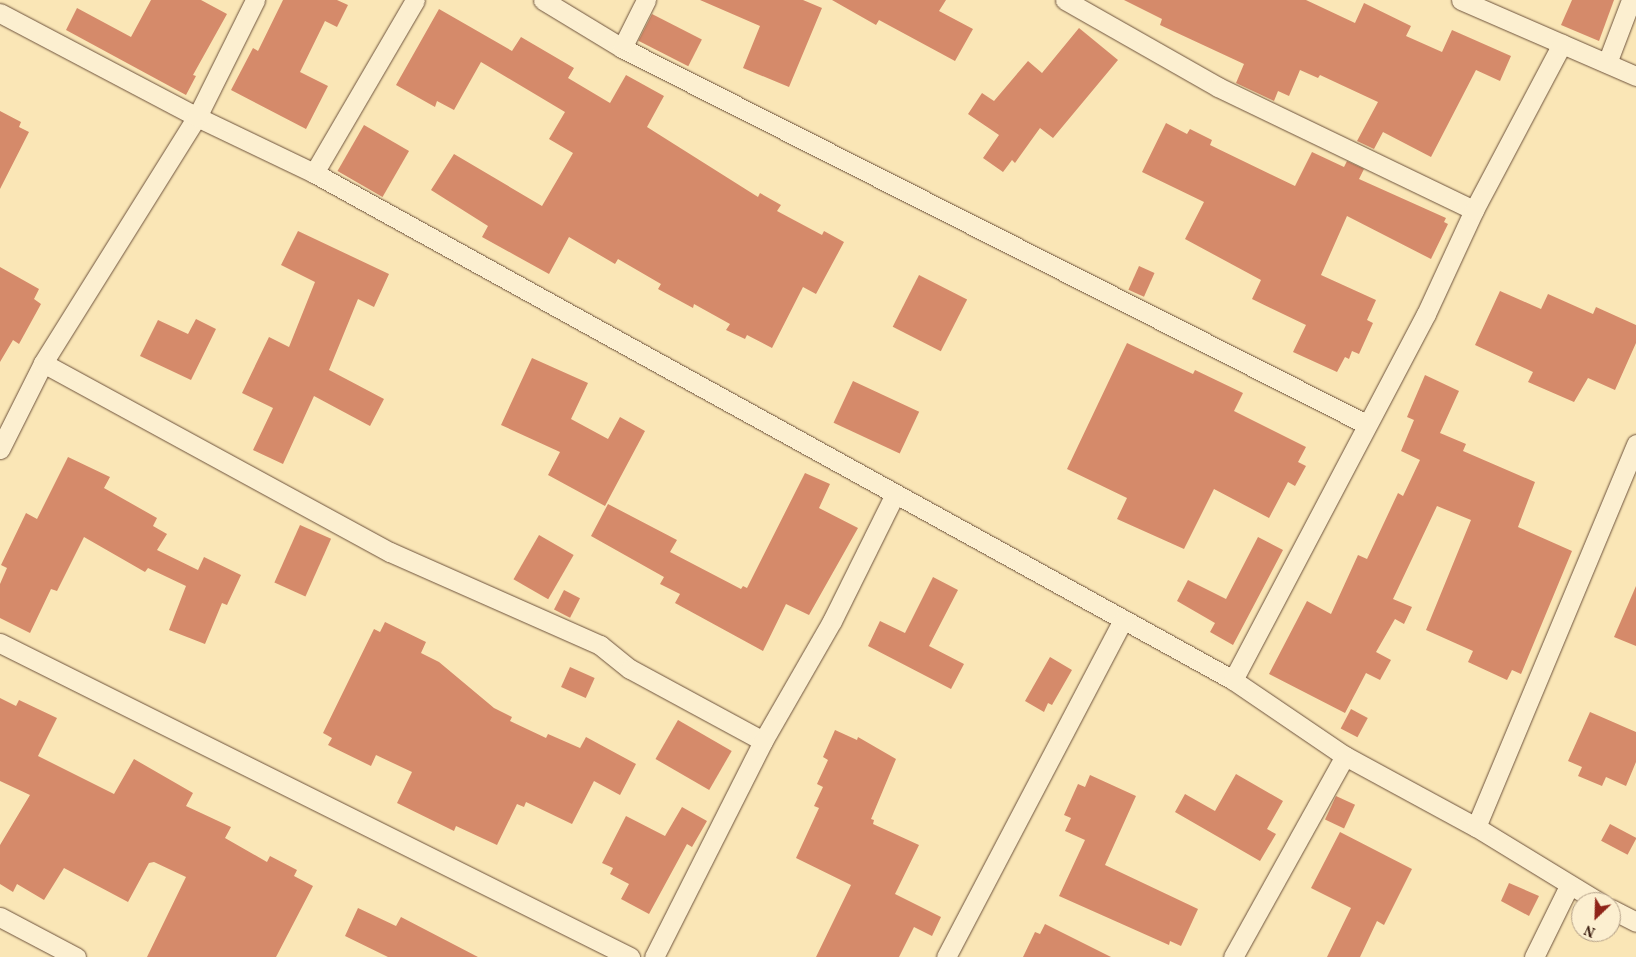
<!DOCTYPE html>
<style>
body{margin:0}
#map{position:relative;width:1636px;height:957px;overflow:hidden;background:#fae6b6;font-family:Vollkorn,serif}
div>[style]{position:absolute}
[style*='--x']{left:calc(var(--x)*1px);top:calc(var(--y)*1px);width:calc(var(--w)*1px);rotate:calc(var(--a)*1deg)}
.building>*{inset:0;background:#d58a6a;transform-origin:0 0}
.roads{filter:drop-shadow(0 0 1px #6d523c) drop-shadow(0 0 1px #6d523c)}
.street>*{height:19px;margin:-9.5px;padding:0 9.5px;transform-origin:9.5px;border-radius:9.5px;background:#fcefd0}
span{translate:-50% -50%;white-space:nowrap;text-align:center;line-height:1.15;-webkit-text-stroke:4.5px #fcefd0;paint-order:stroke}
.north{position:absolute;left:1571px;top:892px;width:50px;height:50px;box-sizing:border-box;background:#fcefd0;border:1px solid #b09c84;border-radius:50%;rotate:204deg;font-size:14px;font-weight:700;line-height:20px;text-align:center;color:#3e2013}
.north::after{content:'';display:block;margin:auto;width:18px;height:22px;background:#8f2418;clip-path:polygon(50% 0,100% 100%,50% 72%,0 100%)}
</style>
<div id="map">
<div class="building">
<i style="clip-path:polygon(151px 0,201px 0,227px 14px,193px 75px,196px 76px,186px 95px,66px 30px,77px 8px,131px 37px)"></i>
<i style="clip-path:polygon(283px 0,337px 0,348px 5px,337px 27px,325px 21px,300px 72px,328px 86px,306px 129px,231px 90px,253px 48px,258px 51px)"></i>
<i style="clip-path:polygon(700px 0,803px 0,822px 8px,789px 87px,743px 68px,760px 26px)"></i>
<i style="clip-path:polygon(832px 0,946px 0,939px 11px,973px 29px,955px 61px,879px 20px,876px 25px)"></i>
<i style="clip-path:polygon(1124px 0,1306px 0,1355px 23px,1364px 3px,1411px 26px,1406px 36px,1442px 52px,1452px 30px,1511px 56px,1500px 81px,1476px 70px,1431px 157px,1383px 132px,1374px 149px,1357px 141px,1378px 102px,1320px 75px,1318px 78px,1300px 70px,1289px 96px,1278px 91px,1274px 101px,1236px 83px,1244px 64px,1160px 25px,1162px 19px)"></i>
<i style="clip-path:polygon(1572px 0,1614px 0,1599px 41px,1561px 25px)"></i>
<i style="clip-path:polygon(439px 9px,512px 51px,521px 37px,574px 68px,568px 78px,610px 103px,626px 75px,664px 96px,647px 127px,758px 197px,760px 193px,781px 205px,777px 211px,822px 235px,824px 231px,844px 242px,816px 294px,803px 287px,772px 348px,747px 335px,745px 339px,726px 330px,730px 324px,694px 304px,693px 308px,658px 289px,661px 284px,618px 259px,615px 264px,569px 237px,549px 274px,482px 237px,488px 226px,431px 190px,454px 154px,542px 206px,573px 153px,549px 139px,565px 112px,481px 62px,454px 110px,437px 101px,435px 107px,396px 85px)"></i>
<i style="left:652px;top:14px;width:56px;height:30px;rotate:27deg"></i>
<i style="clip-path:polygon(1079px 28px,1118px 60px,1053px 138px,1040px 128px,1015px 163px,1012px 160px,1003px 172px,983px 158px,999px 135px,968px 114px,982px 93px,994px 101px,1028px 61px,1042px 73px)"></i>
<i style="clip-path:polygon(0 111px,21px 122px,19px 127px,29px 132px,0 189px)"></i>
<i style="clip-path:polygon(1166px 123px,1187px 134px,1190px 129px,1212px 140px,1210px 145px,1295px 186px,1312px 152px,1344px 167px,1347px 161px,1364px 169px,1359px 179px,1446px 218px,1444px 222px,1448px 224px,1431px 259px,1347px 216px,1321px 275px,1376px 300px,1367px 320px,1373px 323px,1359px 354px,1352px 351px,1349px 359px,1345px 357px,1337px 372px,1293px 352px,1306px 325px,1252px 299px,1261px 280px,1185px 239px,1204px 202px,1142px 172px)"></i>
<i style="left:364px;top:125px;width:52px;height:53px;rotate:30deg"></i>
<i style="clip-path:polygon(298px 231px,389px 274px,374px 307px,358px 299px,329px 370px,384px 399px,370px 426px,314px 396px,283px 464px,253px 450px,273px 408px,242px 393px,269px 337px,289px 347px,315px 282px,281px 265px)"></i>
<i style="left:1139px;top:266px;width:17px;height:26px;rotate:24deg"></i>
<i style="clip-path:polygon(0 267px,39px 289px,34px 299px,41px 304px,19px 344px,13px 340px,0 362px)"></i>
<i style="left:919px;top:275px;width:54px;height:58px;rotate:27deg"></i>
<i style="clip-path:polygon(1500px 291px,1541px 309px,1548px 294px,1593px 314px,1596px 307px,1636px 325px,1636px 343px,1615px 390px,1588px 378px,1574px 402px,1528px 382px,1533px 372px,1475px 345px)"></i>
<i style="clip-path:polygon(196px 319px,216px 329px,191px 380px,140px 356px,158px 320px,188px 334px)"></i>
<i style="clip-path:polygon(1127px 343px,1193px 374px,1195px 370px,1243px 393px,1234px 411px,1306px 447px,1298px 462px,1306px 466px,1295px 486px,1288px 482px,1269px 518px,1214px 489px,1184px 549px,1117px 519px,1127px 498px,1067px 469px)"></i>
<i style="clip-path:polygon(532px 358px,588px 383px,571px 419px,608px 439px,620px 417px,645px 431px,605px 506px,548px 475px,560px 452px,501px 425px)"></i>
<i style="clip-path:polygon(1425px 375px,1459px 391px,1440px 433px,1466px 444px,1463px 451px,1535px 482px,1518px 527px,1572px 551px,1521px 674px,1512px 670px,1507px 680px,1468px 662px,1473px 651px,1426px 630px,1471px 520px,1437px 506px,1393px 599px,1412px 607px,1404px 624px,1395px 619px,1376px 652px,1391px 660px,1380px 680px,1366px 673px,1345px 713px,1269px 674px,1307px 601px,1331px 614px,1358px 555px,1367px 559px,1398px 493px,1403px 496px,1420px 460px,1401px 451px,1414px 420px,1407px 417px)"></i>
<i style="left:853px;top:381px;width:73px;height:46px;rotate:25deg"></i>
<i style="clip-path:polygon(68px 457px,110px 477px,104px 488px,157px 518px,153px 526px,167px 534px,157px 550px,198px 570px,204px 557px,241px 575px,227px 605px,222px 603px,205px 644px,169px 630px,186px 586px,148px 568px,145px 572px,84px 537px,57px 591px,51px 589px,30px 633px,0 618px,0 584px,7px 568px,1px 565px,26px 513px,37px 519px)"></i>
<i style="clip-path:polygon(805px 473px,830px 484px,819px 508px,858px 528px,809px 615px,786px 604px,763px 651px,675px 603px,680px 594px,660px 584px,664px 577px,591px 536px,608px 504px,677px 540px,670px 552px,741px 589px,743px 586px,747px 588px)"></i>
<i style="left:300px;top:525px;width:34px;height:63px;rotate:24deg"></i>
<i style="left:539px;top:535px;width:40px;height:51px;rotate:30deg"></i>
<i style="clip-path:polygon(1258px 537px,1283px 550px,1233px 645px,1210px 632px,1215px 623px,1177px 601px,1188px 580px,1226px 599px)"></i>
<i style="clip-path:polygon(933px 577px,958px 590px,929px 646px,964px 664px,951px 689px,868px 646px,880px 621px,905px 633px)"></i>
<i style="clip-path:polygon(1636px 586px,1636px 646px,1614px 637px)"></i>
<i style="left:564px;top:590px;width:18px;height:22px;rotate:27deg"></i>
<i style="clip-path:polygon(385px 622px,426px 642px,421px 653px,439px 662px,494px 708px,512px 717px,510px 721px,546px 738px,548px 734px,580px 748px,586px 737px,636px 764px,620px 795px,594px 781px,572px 824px,526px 802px,524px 807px,517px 804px,497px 845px,456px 826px,454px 831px,397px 803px,412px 772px,376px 755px,371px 766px,328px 745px,332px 738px,323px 733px,374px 629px,380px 632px)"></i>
<i style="clip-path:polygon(1050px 657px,1072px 670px,1052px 705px,1048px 703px,1044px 712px,1025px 701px)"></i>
<i style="left:570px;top:667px;width:27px;height:22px;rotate:24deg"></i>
<i style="clip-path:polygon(0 698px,16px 706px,19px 700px,57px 718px,38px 756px,114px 794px,134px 759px,193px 793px,186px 806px,231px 827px,225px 838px,267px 862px,270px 856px,297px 870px,294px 876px,313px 886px,276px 957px,147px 957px,186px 877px,154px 862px,149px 863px,128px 902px,64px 868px,44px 900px,17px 884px,13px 892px,0 884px,0 845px,30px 795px,0 781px)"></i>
<i style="left:1351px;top:709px;width:19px;height:22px;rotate:28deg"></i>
<i style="clip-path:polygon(1590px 712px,1636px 732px,1636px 762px,1626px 786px,1606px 777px,1602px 786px,1578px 776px,1582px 767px,1568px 761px)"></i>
<i style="left:678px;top:720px;width:62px;height:45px;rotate:30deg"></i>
<i style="clip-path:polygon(835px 730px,857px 740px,858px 737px,896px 759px,871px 819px,874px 820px,873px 824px,919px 845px,895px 894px,941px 917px,932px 936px,914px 927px,899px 957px,816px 957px,851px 885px,796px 858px,819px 808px,814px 806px,823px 787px,817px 784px,828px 760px,823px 757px)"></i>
<i style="clip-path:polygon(1236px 774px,1283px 801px,1267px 829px,1276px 834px,1260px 861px,1175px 812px,1185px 794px,1215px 811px)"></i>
<i style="clip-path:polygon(1090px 775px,1136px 796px,1105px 865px,1198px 909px,1181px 946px,1170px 941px,1169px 945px,1059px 896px,1085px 840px,1065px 831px,1071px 818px,1064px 815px,1078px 784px,1085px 787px)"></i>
<i style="left:1336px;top:796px;width:21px;height:26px;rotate:25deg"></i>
<i style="clip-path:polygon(682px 807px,707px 821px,692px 847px,687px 844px,649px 914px,621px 899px,629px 884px,610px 874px,613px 868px,602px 863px,626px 816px,665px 836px)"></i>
<i style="left:1610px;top:824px;width:30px;height:19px;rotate:28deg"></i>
<i style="clip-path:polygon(1340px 832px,1412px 869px,1384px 925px,1377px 921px,1360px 957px,1327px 957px,1351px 908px,1311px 888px)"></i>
<i style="clip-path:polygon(1509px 883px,1539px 896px,1529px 916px,1501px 901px)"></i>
<i style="clip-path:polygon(358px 908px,396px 926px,401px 917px,478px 957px,388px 957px,345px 936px)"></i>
<i style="clip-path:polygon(1045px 924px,1111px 957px,1023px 957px,1035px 932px,1040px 934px)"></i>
</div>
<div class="roads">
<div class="street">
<i style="--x:543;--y:0;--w:92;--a:31.3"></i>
<i style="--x:622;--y:48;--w:834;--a:26.81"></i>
<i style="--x:1065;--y:0;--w:176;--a:29.6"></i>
<i style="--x:1218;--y:87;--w:284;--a:25.7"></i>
<i style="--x:1461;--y:0;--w:191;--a:23.5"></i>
<i style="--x:0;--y:13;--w:223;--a:27.8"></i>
<i style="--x:197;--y:117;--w:130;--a:25.6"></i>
<i style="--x:314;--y:173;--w:1050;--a:28.88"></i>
<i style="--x:1233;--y:680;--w:135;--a:34.2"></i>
<i style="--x:1345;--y:756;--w:149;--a:28.5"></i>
<i style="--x:1476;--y:827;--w:144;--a:31.4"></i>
<i style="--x:622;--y:48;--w:54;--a:-63.4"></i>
<i style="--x:1607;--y:63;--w:67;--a:-69.1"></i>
<i style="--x:314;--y:173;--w:200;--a:-59.7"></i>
<i style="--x:43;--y:363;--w:395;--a:28.6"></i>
<i style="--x:390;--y:552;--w:230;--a:23.9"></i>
<i style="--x:600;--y:645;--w:38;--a:39"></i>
<i style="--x:630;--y:669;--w:151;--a:28.4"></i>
<i style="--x:0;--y:449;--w:96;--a:-63.4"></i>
<i style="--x:43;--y:363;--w:290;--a:-58"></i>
<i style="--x:197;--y:117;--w:131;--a:-63.6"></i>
<i style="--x:0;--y:643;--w:704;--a:26.49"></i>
<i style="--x:1233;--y:680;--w:414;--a:-62.2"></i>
<i style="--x:1426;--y:314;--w:115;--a:-65.2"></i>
<i style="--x:1474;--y:210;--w:188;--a:-62.1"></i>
<i style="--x:1476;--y:827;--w:415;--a:-67.3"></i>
<i style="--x:1611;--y:909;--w:28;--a:27"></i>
<i style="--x:0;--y:917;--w:86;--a:27.8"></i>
<i style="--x:654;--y:957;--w:242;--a:-63.2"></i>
<i style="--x:763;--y:741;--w:138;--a:-60.1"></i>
<i style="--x:832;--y:621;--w:140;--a:-63.6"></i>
<i style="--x:946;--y:957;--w:381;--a:-62.3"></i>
<i style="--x:1233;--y:957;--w:230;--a:-60.9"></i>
<i style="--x:1534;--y:957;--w:79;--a:-63.8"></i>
</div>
</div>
<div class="north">N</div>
</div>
